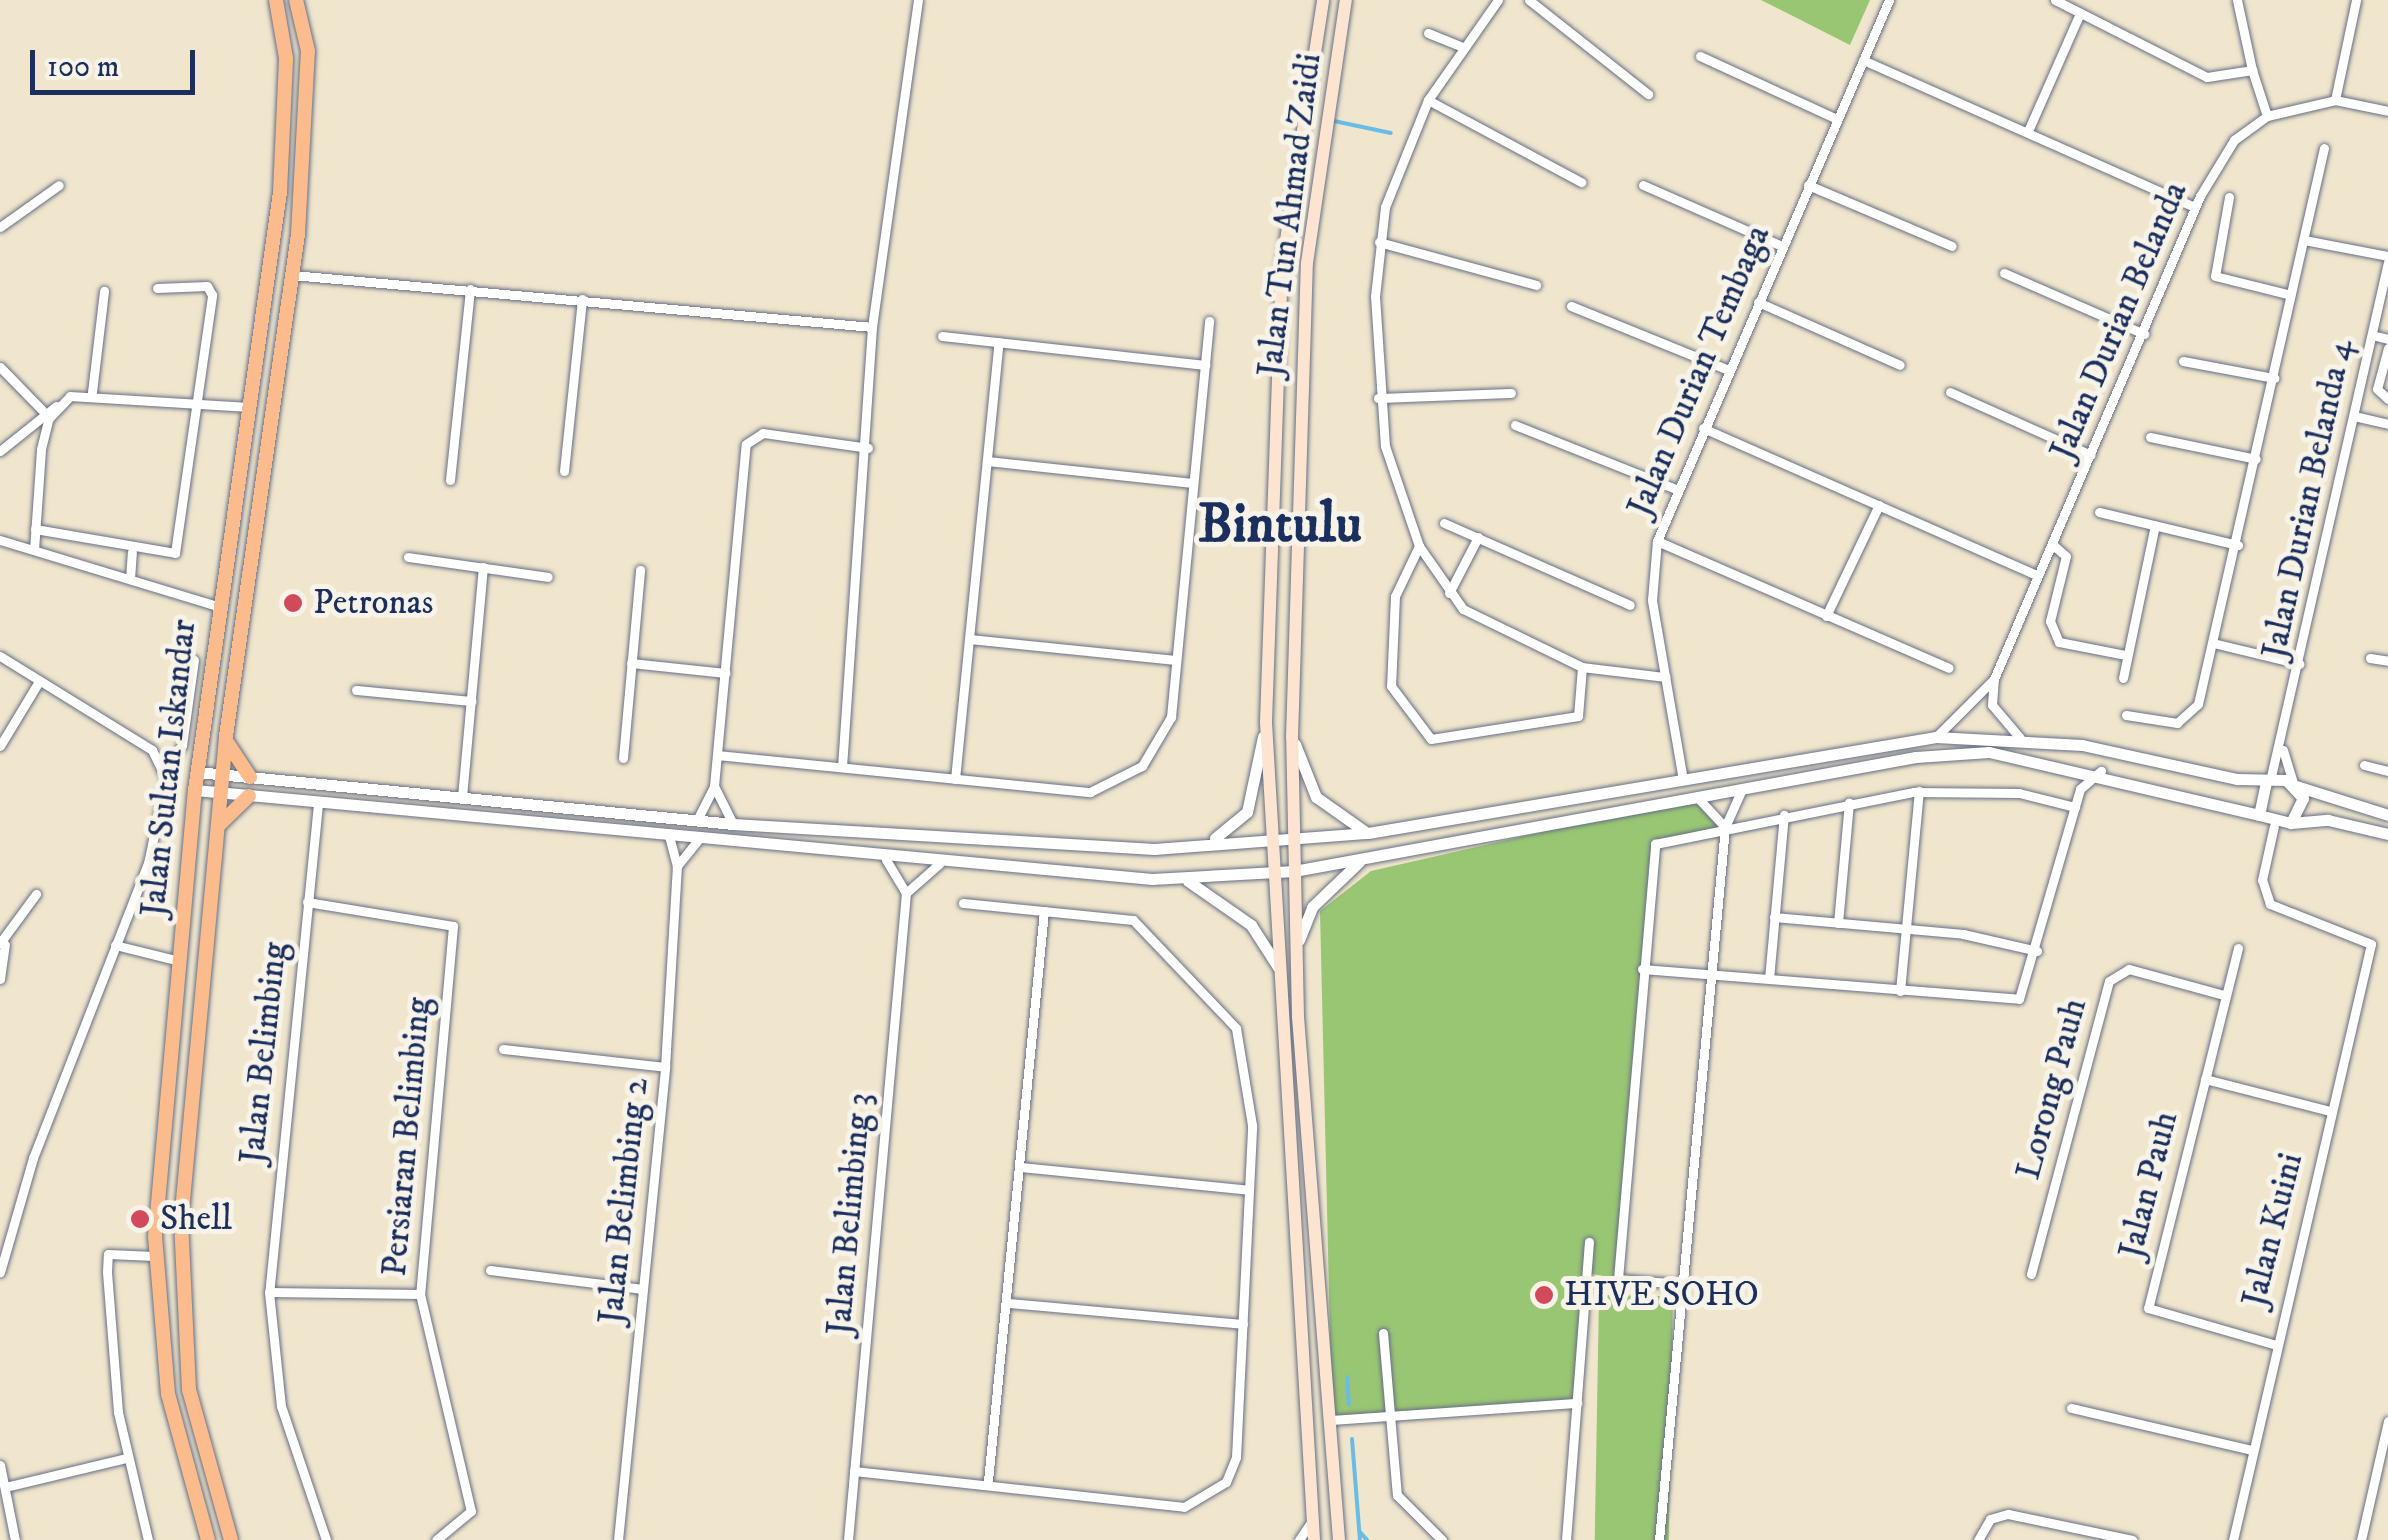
<!DOCTYPE html>
<style>
body{margin:0}
#map{position:relative;width:2388px;height:1540px;overflow:hidden;background:#f0e6cd;font-family:"IM FELL DW Pica",serif}
div>[style]{position:absolute}
[style*='--x']{left:calc(var(--x)*1px);top:calc(var(--y)*1px);width:calc(var(--w)*1px);rotate:calc(var(--a)*1deg)}
.green>*{inset:0;background:#99c673;transform-origin:0 0}
.stream>*{height:4px;margin:-2px;padding:0 2px;transform-origin:2px;border-radius:2px;background:#6abce5}
.roads{filter:drop-shadow(0 0 2px #666f85) drop-shadow(0 0 2px #666f85)}
.minor>*{height:9px;margin:-4.5px;padding:0 4.5px;transform-origin:4.5px;border-radius:4.5px;background:#fff}
.tertiary>*{height:11px;margin:-5.5px;padding:0 5.5px;transform-origin:5.5px;border-radius:5.5px;background:#fff}
.secondary>*{height:12px;margin:-6px;padding:0 6px;transform-origin:6px;border-radius:6px;background:#fde4d1}
.primary>*{height:14px;margin:-7px;padding:0 7px;transform-origin:7px;border-radius:7px;background:#fbbb8c}
.dots>*{width:28px;height:28px;translate:-50% -50%;box-sizing:border-box;border:5px solid #f7f3e8;border-radius:50%}
span{translate:-50% -50%;white-space:nowrap;text-align:center;line-height:1.15;-webkit-text-stroke:10px #f7f3e8;paint-order:stroke}
.street-label{font-size:35px;color:#1b2f5e}
.poi-label{font-size:35px;color:#1b2f5e}
.left{translate:0 -50%;text-align:left}
.town-label{font-size:55px;color:#1b2f5e;font-weight:700}
.scale{position:absolute;left:30px;top:50px;width:165px;height:45px;box-sizing:border-box;border:5px solid #1b2f5e;border-top:0;padding-left:12px;font-size:30px;line-height:35px;white-space:nowrap;color:#1b2f5e;-webkit-text-stroke:8px #f7f3e8;paint-order:stroke}
</style>
<div id="map">
<div class="green">
<i style="clip-path:polygon(1761px 0,1870px 0,1850px 45px)"></i>
<i style="clip-path:polygon(1697px 797px,1725px 827px,1659px 840px,1618px 1279px,1588px 1273px,1577px 1403px,1332px 1420px,1320px 911px,1371px 871px)"></i>
<i style="left:1599px;top:1295px;width:74px;height:246px;rotate:1deg"></i>
</div>
<div class="stream">
<i style="--x:1334;--y:121;--w:58;--a:11.9"></i>
<i style="--x:1347;--y:1377;--w:27;--a:86"></i>
<i style="--x:1352;--y:1439;--w:101;--a:85.5"></i>
<i style="--x:1360;--y:1532;--w:11;--a:49"></i>
</div>
<div class="roads">
<div class="minor">
<i style="--x:1498;--y:0;--w:122;--a:125"></i>
<i style="--x:1428;--y:100;--w:115;--a:111.9"></i>
<i style="--x:1385;--y:207;--w:90;--a:96.4"></i>
<i style="--x:1375;--y:296;--w:150;--a:86.2"></i>
<i style="--x:1385;--y:446;--w:106;--a:71.2"></i>
<i style="--x:1419;--y:546;--w:77;--a:55.1"></i>
<i style="--x:1463;--y:609;--w:132;--a:26"></i>
<i style="--x:1582;--y:667;--w:84;--a:6.9"></i>
<i style="--x:1529;--y:0;--w:152;--a:38.3"></i>
<i style="--x:2055;--y:0;--w:170;--a:26.9"></i>
<i style="--x:2207;--y:77;--w:46;--a:-8.8"></i>
<i style="--x:2252;--y:70;--w:48;--a:71.9"></i>
<i style="--x:2237;--y:0;--w:72;--a:77.9"></i>
<i style="--x:1428;--y:33;--w:35;--a:22"></i>
<i style="--x:1700;--y:56;--w:151;--a:24.7"></i>
<i style="--x:1863;--y:60;--w:363;--a:23.9"></i>
<i style="--x:1428;--y:100;--w:174;--a:28.2"></i>
<i style="--x:2335;--y:100;--w:102;--a:-78.1"></i>
<i style="--x:2028;--y:131;--w:129;--a:-66.2"></i>
<i style="--x:1643;--y:185;--w:152;--a:23.7"></i>
<i style="--x:1808;--y:185;--w:156;--a:23"></i>
<i style="--x:2229;--y:197;--w:80;--a:100"></i>
<i style="--x:2215;--y:276;--w:78;--a:14"></i>
<i style="--x:0;--y:227;--w:72;--a:-35.4"></i>
<i style="--x:2304;--y:240;--w:86;--a:10.8"></i>
<i style="--x:1379;--y:242;--w:163;--a:15.3"></i>
<i style="--x:2004;--y:273;--w:153;--a:23.5"></i>
<i style="--x:292;--y:275;--w:582;--a:5.12"></i>
<i style="--x:872;--y:327;--w:441;--a:93.9"></i>
<i style="--x:1758;--y:302;--w:155;--a:23.9"></i>
<i style="--x:1571;--y:306;--w:170;--a:22.1"></i>
<i style="--x:872;--y:327;--w:330;--a:-82"></i>
<i style="--x:2372;--y:335;--w:16;--a:14"></i>
<i style="--x:942;--y:336;--w:265;--a:6.3"></i>
<i style="--x:2388;--y:348;--w:42;--a:105"></i>
<i style="--x:2377;--y:389;--w:15;--a:42"></i>
<i style="--x:2183;--y:361;--w:93;--a:10.6"></i>
<i style="--x:0;--y:367;--w:60;--a:45.7"></i>
<i style="--x:92;--y:392;--w:102;--a:-83.2"></i>
<i style="--x:1950;--y:392;--w:154;--a:24.1"></i>
<i style="--x:1378;--y:398;--w:133;--a:-2.2"></i>
<i style="--x:2354;--y:416;--w:35;--a:13"></i>
<i style="--x:1515;--y:425;--w:173;--a:21.7"></i>
<i style="--x:1703;--y:428;--w:366;--a:23.8"></i>
<i style="--x:2150;--y:437;--w:108;--a:11.7"></i>
<i style="--x:0;--y:451;--w:72;--a:-38.8"></i>
<i style="--x:987;--y:461;--w:207;--a:6.1"></i>
<i style="--x:564;--y:471;--w:173;--a:-84"></i>
<i style="--x:450;--y:480;--w:192;--a:-84"></i>
<i style="--x:2099;--y:512;--w:143;--a:13.4"></i>
<i style="--x:1444;--y:523;--w:203;--a:23.8"></i>
<i style="--x:35;--y:529;--w:142;--a:9.7"></i>
<i style="--x:175;--y:553;--w:261;--a:-81.8"></i>
<i style="--x:212;--y:295;--w:10;--a:-119"></i>
<i style="--x:207;--y:286;--w:50;--a:177.7"></i>
<i style="--x:0;--y:540;--w:227;--a:16.9"></i>
<i style="--x:1657;--y:541;--w:318;--a:23.5"></i>
<i style="--x:2052;--y:544;--w:18;--a:41"></i>
<i style="--x:2066;--y:556;--w:67;--a:103.8"></i>
<i style="--x:2050;--y:621;--w:23;--a:67"></i>
<i style="--x:2059;--y:642;--w:67;--a:11.1"></i>
<i style="--x:1419;--y:546;--w:55;--a:115.6"></i>
<i style="--x:1395;--y:596;--w:90;--a:92.5"></i>
<i style="--x:1391;--y:686;--w:66;--a:53"></i>
<i style="--x:1431;--y:739;--w:149;--a:-8.9"></i>
<i style="--x:1578;--y:716;--w:49;--a:-85.3"></i>
<i style="--x:34;--y:550;--w:101;--a:-86"></i>
<i style="--x:41;--y:449;--w:32;--a:-76"></i>
<i style="--x:49;--y:418;--w:30;--a:-46"></i>
<i style="--x:70;--y:396;--w:179;--a:3.5"></i>
<i style="--x:408;--y:557;--w:141;--a:8.1"></i>
<i style="--x:130;--y:579;--w:27;--a:-86"></i>
<i style="--x:1449;--y:593;--w:63;--a:-62.6"></i>
<i style="--x:1826;--y:616;--w:123;--a:-64.5"></i>
<i style="--x:969;--y:639;--w:208;--a:5.8"></i>
<i style="--x:2213;--y:643;--w:89;--a:13.6"></i>
<i style="--x:0;--y:656;--w:179;--a:31.7"></i>
<i style="--x:152;--y:750;--w:32;--a:64"></i>
<i style="--x:166;--y:779;--w:86;--a:102.1"></i>
<i style="--x:148;--y:863;--w:317;--a:111.3"></i>
<i style="--x:33;--y:1158;--w:119;--a:106.1"></i>
<i style="--x:2370;--y:658;--w:18;--a:9"></i>
<i style="--x:631;--y:663;--w:95;--a:6.1"></i>
<i style="--x:2123;--y:678;--w:156;--a:-78.2"></i>
<i style="--x:356;--y:690;--w:116;--a:5.5"></i>
<i style="--x:2126;--y:715;--w:52;--a:8.9"></i>
<i style="--x:2177;--y:723;--w:28;--a:-42"></i>
<i style="--x:2198;--y:704;--w:570;--a:-77.23"></i>
<i style="--x:1936;--y:737;--w:79;--a:-45"></i>
<i style="--x:2020;--y:738;--w:43;--a:-130.3"></i>
<i style="--x:1992;--y:705;--w:26;--a:-86"></i>
<i style="--x:1994;--y:679;--w:525;--a:-66.9"></i>
<i style="--x:2200;--y:196;--w:66;--a:-58.7"></i>
<i style="--x:2234;--y:140;--w:41;--a:-36"></i>
<i style="--x:2267;--y:116;--w:70;--a:-13.2"></i>
<i style="--x:2335;--y:100;--w:54;--a:11.7"></i>
<i style="--x:0;--y:746;--w:74;--a:-58.9"></i>
<i style="--x:2283;--y:750;--w:34;--a:73"></i>
<i style="--x:717;--y:755;--w:375;--a:5.7"></i>
<i style="--x:1090;--y:792;--w:58;--a:-26.6"></i>
<i style="--x:1142;--y:766;--w:57;--a:-59.4"></i>
<i style="--x:1171;--y:717;--w:398;--a:-84.5"></i>
<i style="--x:623;--y:758;--w:189;--a:-84.8"></i>
<i style="--x:2364;--y:765;--w:25;--a:14"></i>
<i style="--x:166;--y:769;--w:29;--a:-56"></i>
<i style="--x:182;--y:745;--w:86;--a:-82"></i>
<i style="--x:955;--y:779;--w:439;--a:-84.3"></i>
<i style="--x:1683;--y:780;--w:183;--a:-99.8"></i>
<i style="--x:1652;--y:600;--w:59;--a:-85.2"></i>
<i style="--x:1657;--y:541;--w:589;--a:-66.79"></i>
<i style="--x:2270;--y:781;--w:532;--a:-77.19"></i>
<i style="--x:714;--y:786;--w:42;--a:63.4"></i>
<i style="--x:462;--y:797;--w:231;--a:-84.8"></i>
<i style="--x:1697;--y:797;--w:41;--a:47"></i>
<i style="--x:318;--y:804;--w:490;--a:95.7"></i>
<i style="--x:269;--y:1292;--w:115;--a:84"></i>
<i style="--x:281;--y:1406;--w:141;--a:71.4"></i>
<i style="--x:697;--y:820;--w:38;--a:-63"></i>
<i style="--x:714;--y:786;--w:343;--a:-84.7"></i>
<i style="--x:746;--y:444;--w:20;--a:-33"></i>
<i style="--x:763;--y:433;--w:106;--a:8.1"></i>
<i style="--x:677;--y:866;--w:32;--a:-51"></i>
<i style="--x:906;--y:893;--w:44;--a:-41.3"></i>
<i style="--x:307;--y:902;--w:148;--a:9.3"></i>
<i style="--x:453;--y:926;--w:369;--a:95.1"></i>
<i style="--x:420;--y:1294;--w:223;--a:76.8"></i>
<i style="--x:471;--y:1511;--w:45;--a:140.4"></i>
<i style="--x:1774;--y:917;--w:190;--a:5.1"></i>
<i style="--x:1963;--y:934;--w:76;--a:12.9"></i>
<i style="--x:1838;--y:923;--w:121;--a:-84.8"></i>
<i style="--x:0;--y:943;--w:61;--a:-53.7"></i>
<i style="--x:115;--y:945;--w:66;--a:14"></i>
<i style="--x:2238;--y:948;--w:371;--a:104"></i>
<i style="--x:2148;--y:1308;--w:130;--a:16.1"></i>
<i style="--x:1642;--y:969;--w:378;--a:4.5"></i>
<i style="--x:2019;--y:999;--w:219;--a:-73.8"></i>
<i style="--x:2080;--y:789;--w:28;--a:-41"></i>
<i style="--x:0;--y:979;--w:35;--a:-82"></i>
<i style="--x:1769;--y:979;--w:165;--a:-84.8"></i>
<i style="--x:1900;--y:991;--w:201;--a:-84.6"></i>
<i style="--x:503;--y:1049;--w:163;--a:6.3"></i>
<i style="--x:2205;--y:1079;--w:129;--a:14.4"></i>
<i style="--x:1020;--y:1167;--w:230;--a:5.7"></i>
<i style="--x:490;--y:1270;--w:154;--a:7.1"></i>
<i style="--x:2031;--y:1274;--w:303;--a:-75.1"></i>
<i style="--x:2109;--y:981;--w:23;--a:-31"></i>
<i style="--x:2129;--y:969;--w:98;--a:15.3"></i>
<i style="--x:1681;--y:1284;--w:63;--a:-175.5"></i>
<i style="--x:1618;--y:1279;--w:437;--a:-85.1"></i>
<i style="--x:1655;--y:844;--w:264;--a:-11.4"></i>
<i style="--x:1914;--y:792;--w:105;--a:0.5"></i>
<i style="--x:2019;--y:793;--w:58;--a:14"></i>
<i style="--x:269;--y:1292;--w:151;--a:0.8"></i>
<i style="--x:1008;--y:1303;--w:236;--a:5.1"></i>
<i style="--x:1383;--y:1333;--w:163;--a:85.1"></i>
<i style="--x:1397;--y:1495;--w:64;--a:45"></i>
<i style="--x:2071;--y:1408;--w:185;--a:13.1"></i>
<i style="--x:1332;--y:1420;--w:246;--a:-4"></i>
<i style="--x:0;--y:1465;--w:76;--a:78.7"></i>
<i style="--x:854;--y:1471;--w:332;--a:6.2"></i>
<i style="--x:1184;--y:1507;--w:49;--a:-30.8"></i>
<i style="--x:1226;--y:1482;--w:27;--a:-68"></i>
<i style="--x:1236;--y:1457;--w:332;--a:-87.2"></i>
<i style="--x:1252;--y:1125;--w:98;--a:-99.4"></i>
<i style="--x:1236;--y:1028;--w:149;--a:-133.6"></i>
<i style="--x:1133;--y:920;--w:171;--a:-174.3"></i>
<i style="--x:988;--y:1481;--w:573;--a:-84.39"></i>
<i style="--x:5;--y:1487;--w:125;--a:-13.4"></i>
<i style="--x:148;--y:1540;--w:131;--a:-103.2"></i>
<i style="--x:118;--y:1412;--w:141;--a:-94.5"></i>
<i style="--x:107;--y:1271;--w:17;--a:-87"></i>
<i style="--x:108;--y:1254;--w:46;--a:2.5"></i>
<i style="--x:618;--y:1540;--w:475;--a:-84.3"></i>
<i style="--x:665;--y:1067;--w:201;--a:-86.6"></i>
<i style="--x:677;--y:866;--w:28;--a:-105"></i>
<i style="--x:848;--y:1540;--w:650;--a:-84.88"></i>
<i style="--x:906;--y:893;--w:39;--a:-121"></i>
<i style="--x:1299;--y:1540;--w:22;--a:-56"></i>
<i style="--x:1566;--y:1540;--w:299;--a:-85.6"></i>
<i style="--x:1659;--y:1540;--w:716;--a:-84.71"></i>
<i style="--x:1725;--y:827;--w:42;--a:-65.9"></i>
<i style="--x:1978;--y:1540;--w:24;--a:-60"></i>
<i style="--x:1990;--y:1519;--w:19;--a:-16"></i>
<i style="--x:2008;--y:1514;--w:127;--a:11.8"></i>
<i style="--x:2233;--y:1540;--w:612;--a:-76.96"></i>
<i style="--x:2371;--y:944;--w:109;--a:-158.4"></i>
<i style="--x:2270;--y:904;--w:25;--a:-108"></i>
<i style="--x:2262;--y:880;--w:55;--a:-77.5"></i>
<i style="--x:2361;--y:1540;--w:122;--a:-77.2"></i>
</div>
<div class="tertiary">
<i style="--x:1295;--y:744;--w:57;--a:68.4"></i>
<i style="--x:1316;--y:797;--w:59;--a:35.3"></i>
<i style="--x:197;--y:772;--w:539;--a:5.54"></i>
<i style="--x:733;--y:824;--w:422;--a:3.4"></i>
<i style="--x:1154;--y:849;--w:215;--a:-4.3"></i>
<i style="--x:1368;--y:833;--w:576;--a:-9.59"></i>
<i style="--x:1936;--y:737;--w:146;--a:3.1"></i>
<i style="--x:2082;--y:745;--w:159;--a:12.4"></i>
<i style="--x:2237;--y:779;--w:49;--a:1.2"></i>
<i style="--x:2286;--y:780;--w:25;--a:47"></i>
<i style="--x:2303;--y:798;--w:28;--a:116"></i>
<i style="--x:2291;--y:823;--w:33;--a:-166"></i>
<i style="--x:2259;--y:815;--w:33;--a:-78"></i>
<i style="--x:2296;--y:786;--w:96;--a:17.5"></i>
<i style="--x:195;--y:790;--w:961;--a:5.31"></i>
<i style="--x:1152;--y:879;--w:142;--a:-3.2"></i>
<i style="--x:1294;--y:871;--w:632;--a:-10.39"></i>
<i style="--x:1916;--y:757;--w:73;--a:-3.9"></i>
<i style="--x:1989;--y:752;--w:277;--a:13.1"></i>
<i style="--x:2291;--y:823;--w:37;--a:-5"></i>
<i style="--x:2328;--y:820;--w:62;--a:13.1"></i>
<i style="--x:1215;--y:838;--w:41;--a:-39.1"></i>
<i style="--x:1247;--y:812;--w:77;--a:-78"></i>
<i style="--x:1188;--y:881;--w:77;--a:34.9"></i>
<i style="--x:1251;--y:925;--w:50;--a:57.3"></i>
<i style="--x:1299;--y:940;--w:35;--a:-68"></i>
<i style="--x:1312;--y:907;--w:65;--a:-43.8"></i>
</div>
<div class="secondary">
<i style="--x:1314;--y:1540;--w:819;--a:-93.36"></i>
<i style="--x:1266;--y:722;--w:456;--a:-88"></i>
<i style="--x:1282;--y:266;--w:269;--a:-81.2"></i>
<i style="--x:1339;--y:1540;--w:525;--a:-94.48"></i>
<i style="--x:1298;--y:1017;--w:280;--a:-91.2"></i>
<i style="--x:1292;--y:737;--w:474;--a:-88.2"></i>
<i style="--x:1307;--y:263;--w:266;--a:-81.6"></i>
</div>
<div class="primary">
<i style="--x:227;--y:742;--w:42;--a:56.7"></i>
<i style="--x:218;--y:826;--w:43;--a:-44.1"></i>
<i style="--x:208;--y:1540;--w:151;--a:-105.3"></i>
<i style="--x:168;--y:1394;--w:158;--a:-94.7"></i>
<i style="--x:155;--y:1237;--w:449;--a:-84.9"></i>
<i style="--x:195;--y:790;--w:604;--a:-81.91"></i>
<i style="--x:280;--y:192;--w:134;--a:-87.4"></i>
<i style="--x:286;--y:58;--w:59;--a:-99.8"></i>
<i style="--x:231;--y:1540;--w:156;--a:-105.6"></i>
<i style="--x:189;--y:1390;--w:168;--a:-92.7"></i>
<i style="--x:181;--y:1222;--w:488;--a:-84.7"></i>
<i style="--x:226;--y:736;--w:507;--a:-81.84"></i>
<i style="--x:298;--y:234;--w:183;--a:-86.9"></i>
<i style="--x:308;--y:51;--w:52;--a:-103.2"></i>
</div>
</div>
<div class="dots">
<i style="left:293px;top:603px;background:#d1495b"></i>
<i style="left:140px;top:1219px;background:#d1495b"></i>
<i style="left:1544px;top:1295px;background:#d1495b"></i>
</div>
<div class="street-label">
<span style="left:1290px;top:215px;rotate:-83deg">Jalan Tun Ahmad Zaidi</span>
<span style="left:2119px;top:321px;rotate:-67deg">Jalan Durian Belanda</span>
<span style="left:1699px;top:371px;rotate:-67deg">Jalan Durian Tembaga</span>
<span style="left:2308px;top:499px;rotate:-78deg">Jalan Durian Belanda 4</span>
<span style="left:169px;top:768px;rotate:-84deg">Jalan Sultan Iskandar</span>
<span style="left:264px;top:1053px;rotate:-84deg">Jalan Belimbing</span>
<span style="left:2052px;top:1089px;rotate:-75deg">Lorong Pauh</span>
<span style="left:407px;top:1137px;rotate:-85deg">Persiaran Belimbing</span>
<span style="left:2149px;top:1185px;rotate:-76deg">Jalan Pauh</span>
<span style="left:624px;top:1201px;rotate:-84deg">Jalan Belimbing 2</span>
<span style="left:850px;top:1214px;rotate:-85deg">Jalan Belimbing 3</span>
<span style="left:2273px;top:1230px;rotate:-76deg">Jalan Kuini</span>
</div>
<div class="poi-label">
<span class="left" style="left:313px;top:603px">Petronas</span>
<span class="left" style="left:160px;top:1219px">Shell</span>
<span class="left" style="left:1564px;top:1295px">HIVE SOHO</span>
</div>
<div class="town-label">
<span style="left:1280px;top:526px">Bintulu</span>
</div>
<div class="scale">100 m</div>
</div>
